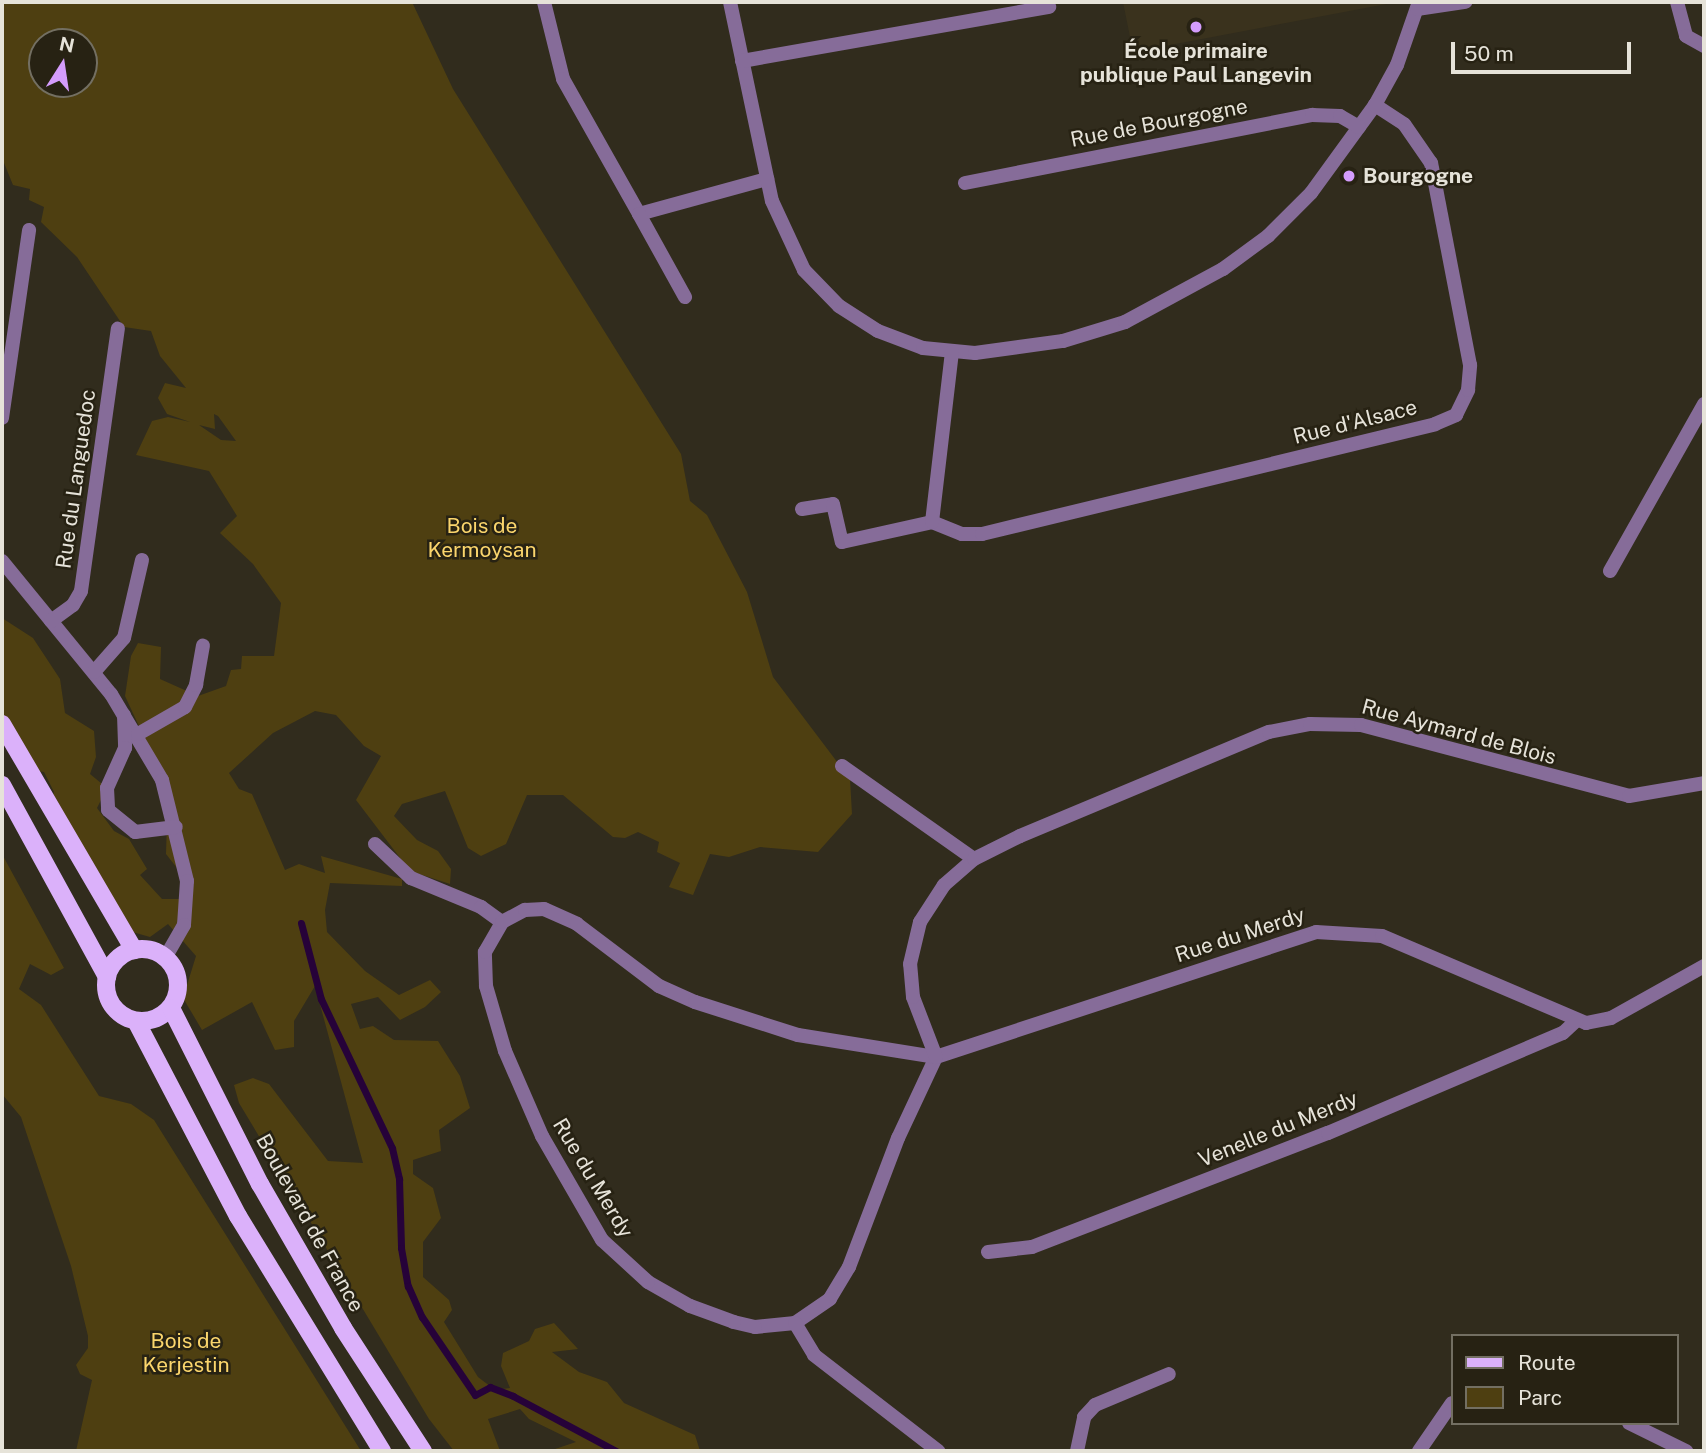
<!DOCTYPE html>
<meta charset="utf-8">
<style>
body{margin:0}
#map{position:relative;width:1706px;height:1453px;overflow:hidden;background:#312c1d;font-family:"Public Sans",sans-serif}
div>[style]{position:absolute}
[style*='--x']{left:calc(var(--x)*1px);top:calc(var(--y)*1px);width:calc(var(--w)*1px);rotate:calc(var(--a)*1deg)}
.built>*{inset:0;background:#3a321d}
.green>*{inset:0;background:#4e3f11}
.stream>*{height:7px;margin:-3.5px;padding:0 3.5px;transform-origin:3.5px;border-radius:3.5px;background:#260239}
.street>*{height:14px;margin:-7px;padding:0 7px;transform-origin:7px;border-radius:7px;background:#866c99}
.primary>*{height:18px;margin:-9px;padding:0 9px;transform-origin:9px;border-radius:9px;background:#dbb1fa}
.primary>.ring{margin:-9px;padding:0;box-sizing:content-box;background:none;border:18px solid #dbb1fa;border-radius:50%}
.dots>*{width:19px;height:19px;translate:-50% -50%;box-sizing:border-box;border:4px solid #272213;border-radius:50%}
span{translate:-50% -50%;white-space:nowrap;text-align:center;line-height:1.15;-webkit-text-stroke:5px #272213;paint-order:stroke}
.poi-label{font-size:21px;color:#e6e3d9;font-weight:700}
.left{translate:0 -50%;text-align:left}
.street-label{font-size:21px;color:#e6e3d9}
.park-label{font-size:21px;color:#fad56c}
.frame{position:absolute;inset:0;border:4px solid #e6e3d9;pointer-events:none}
.legend{position:absolute;left:1451px;top:1334px;width:228px;height:91px;box-sizing:border-box;background:#272213;border:2px solid #736f62;margin:0;padding:9px 12px;list-style:none;font-size:21px;color:#e6e3d9}
.legend li{display:flex;align-items:center;gap:14px;height:35px}
.legend b{width:35px;border:2px solid #736f62}
.north{position:absolute;left:28px;top:28px;width:70px;height:70px;box-sizing:border-box;background:#272213;border:2px solid #736f62;border-radius:50%;rotate:12deg;font-size:19px;font-weight:700;line-height:28px;text-align:center;color:#e6e3d9}
.north::after{content:'';display:block;margin:auto;width:24px;height:32px;background:#d49cfc;clip-path:polygon(50% 0,100% 100%,50% 72%,0 100%)}
.scale{position:absolute;left:1451px;top:42px;width:180px;height:32px;box-sizing:border-box;border:4px solid #e6e3d9;border-top:0;padding-left:9px;font-size:21px;line-height:24px;white-space:nowrap;color:#e6e3d9;-webkit-text-stroke:5px #272213;paint-order:stroke}
</style>
<div id="map">
<div class="built">
<i style="clip-path:polygon(1123px 2px,1397px 2px,1133px 52px)"></i>
</div>
<div class="green">
<i style="clip-path:polygon(evenodd,2px 2px,412px 2px,453px 89px,681px 454px,690px 501px,707px 515px,747px 592px,773px 677px,850px 779px,852px 814px,818px 852px,760px 847px,729px 857px,710px 854px,693px 895px,669px 887px,680px 863px,657px 852px,659px 842px,638px 832px,625px 838px,613px 837px,563px 795px,527px 795px,506px 844px,481px 856px,468px 848px,445px 791px,402px 804px,394px 816px,417px 840px,438px 851px,451px 869px,450px 884px,410px 871px,356px 800px,381px 756px,364px 746px,336px 715px,315px 711px,273px 733px,229px 773px,239px 789px,252px 794px,285px 870px,299px 864px,325px 873px,321px 856px,402px 879px,402px 886px,330px 883px,325px 910px,327px 932px,365px 971px,399px 995px,430px 980px,441px 992px,425px 1007px,400px 1020px,378px 997px,351px 1004px,360px 1029px,373px 1026px,394px 1040px,438px 1041px,460px 1076px,470px 1108px,439px 1130px,441px 1151px,413px 1160px,413px 1174px,433px 1188px,441px 1218px,423px 1242px,423px 1277px,449px 1300px,452px 1310px,444px 1322px,478px 1377px,495px 1390px,510px 1388px,501px 1366px,503px 1353px,529px 1341px,535px 1329px,554px 1323px,578px 1349px,552px 1352px,579px 1372px,607px 1382px,624px 1403px,695px 1435px,700px 1451px,549px 1451px,576px 1442px,529px 1419px,520px 1409px,488px 1419px,500px 1451px,454px 1451px,429px 1419px,239px 1103px,234px 1085px,253px 1078px,269px 1084px,328px 1161px,363px 1163px,315px 986px,294px 1021px,294px 1047px,275px 1050px,252px 1002px,202px 1030px,183px 998px,196px 956px,168px 924px,150px 937px,129px 931px,51px 802px,54px 792px,44px 772px,31px 770px,2px 717px,2px 618px,33px 638px,60px 679px,65px 713px,94px 731px,96px 757px,90px 774px,107px 788px,97px 808px,114px 831px,129px 839px,147px 869px,140px 875px,162px 899px,192px 899px,184px 877px,166px 854px,168px 789px,125px 696px,131px 656px,138px 643px,161px 647px,160px 679px,198px 696px,226px 686px,231px 670px,241px 669px,242px 656px,274px 656px,281px 603px,253px 564px,220px 533px,237px 516px,209px 471px,136px 455px,152px 421px,168px 417px,190px 422px,167px 414px,158px 398px,165px 383px,186px 388px,160px 356px,151px 331px,124px 327px,77px 257px,41px 222px,44px 207px,29px 200px,30px 189px,13px 185px,2px 158px,2px 2px,42px 42px,84px 42px,84px 84px,42px 84px,42px 42px,2px 2px,214px 414px,218px 416px,236px 441px,221px 440px,199px 425px,215px 429px,214px 414px)"></i>
<i style="clip-path:polygon(2px 854px,64px 968px,51px 975px,30px 964px,19px 989px,41px 1005px,99px 1096px,131px 1104px,154px 1120px,361px 1451px,76px 1451px,92px 1380px,80px 1374px,76px 1365px,88px 1348px,88px 1336px,71px 1266px,21px 1117px,2px 1094px)"></i>
</div>
<div class="stream">
<i style="--x:301;--y:923;--w:79;--a:75.3"></i>
<i style="--x:321;--y:999;--w:165;--a:64.5"></i>
<i style="--x:392;--y:1148;--w:32;--a:77"></i>
<i style="--x:399;--y:1179;--w:69;--a:88.3"></i>
<i style="--x:401;--y:1248;--w:39;--a:80"></i>
<i style="--x:408;--y:1286;--w:34;--a:66"></i>
<i style="--x:422;--y:1317;--w:94;--a:55.8"></i>
<i style="--x:475;--y:1395;--w:17;--a:-28"></i>
<i style="--x:490;--y:1387;--w:25;--a:21"></i>
<i style="--x:513;--y:1396;--w:117;--a:28.1"></i>
</div>
<div class="street">
<i style="--x:544;--y:2;--w:79;--a:76.1"></i>
<i style="--x:563;--y:79;--w:155;--a:60.6"></i>
<i style="--x:639;--y:214;--w:133;--a:-15.3"></i>
<i style="--x:730;--y:2;--w:203;--a:78.1"></i>
<i style="--x:772;--y:201;--w:76;--a:65.1"></i>
<i style="--x:804;--y:270;--w:50;--a:45.8"></i>
<i style="--x:839;--y:306;--w:46;--a:32.7"></i>
<i style="--x:878;--y:331;--w:48;--a:20.7"></i>
<i style="--x:923;--y:348;--w:52;--a:5.5"></i>
<i style="--x:975;--y:353;--w:89;--a:-7.8"></i>
<i style="--x:1063;--y:341;--w:65;--a:-17"></i>
<i style="--x:1125;--y:322;--w:111;--a:-28.4"></i>
<i style="--x:1223;--y:269;--w:56;--a:-36.3"></i>
<i style="--x:1268;--y:236;--w:61;--a:-45"></i>
<i style="--x:1311;--y:193;--w:109;--a:-54"></i>
<i style="--x:1375;--y:105;--w:46;--a:-61.2"></i>
<i style="--x:1397;--y:65;--w:67;--a:-70.8"></i>
<i style="--x:1677;--y:2;--w:35;--a:75"></i>
<i style="--x:1686;--y:36;--w:21;--a:29"></i>
<i style="--x:1417;--y:9;--w:49;--a:-8.3"></i>
<i style="--x:742;--y:61;--w:312;--a:-10"></i>
<i style="--x:965;--y:183;--w:354;--a:-11.1"></i>
<i style="--x:1312;--y:115;--w:28;--a:2"></i>
<i style="--x:1340;--y:116;--w:22;--a:30"></i>
<i style="--x:639;--y:214;--w:95;--a:61"></i>
<i style="--x:2;--y:418;--w:190;--a:-81.8"></i>
<i style="--x:802;--y:509;--w:31;--a:-9"></i>
<i style="--x:833;--y:504;--w:39;--a:77"></i>
<i style="--x:842;--y:542;--w:92;--a:-12.5"></i>
<i style="--x:932;--y:522;--w:32;--a:22"></i>
<i style="--x:962;--y:534;--w:20;--a:0"></i>
<i style="--x:982;--y:534;--w:466;--a:-13.6"></i>
<i style="--x:1435;--y:424;--w:23;--a:-23"></i>
<i style="--x:1456;--y:415;--w:28;--a:-64"></i>
<i style="--x:1468;--y:390;--w:25;--a:-85"></i>
<i style="--x:1470;--y:365;--w:206;--a:-100.9"></i>
<i style="--x:1431;--y:163;--w:47;--a:-124.7"></i>
<i style="--x:1404;--y:124;--w:35;--a:-147"></i>
<i style="--x:932;--y:522;--w:171;--a:-83.3"></i>
<i style="--x:2;--y:561;--w:172;--a:50.7"></i>
<i style="--x:111;--y:694;--w:100;--a:59.3"></i>
<i style="--x:162;--y:780;--w:104;--a:76.1"></i>
<i style="--x:187;--y:881;--w:44;--a:93.9"></i>
<i style="--x:184;--y:925;--w:38;--a:120"></i>
<i style="--x:1610;--y:571;--w:192;--a:-60.6"></i>
<i style="--x:51;--y:621;--w:27;--a:-36"></i>
<i style="--x:73;--y:605;--w:16;--a:-60"></i>
<i style="--x:81;--y:591;--w:265;--a:-82"></i>
<i style="--x:94;--y:672;--w:45;--a:-48.6"></i>
<i style="--x:124;--y:638;--w:80;--a:-77"></i>
<i style="--x:124;--y:715;--w:33;--a:88"></i>
<i style="--x:125;--y:748;--w:44;--a:114.2"></i>
<i style="--x:107;--y:788;--w:22;--a:87"></i>
<i style="--x:108;--y:810;--w:35;--a:39"></i>
<i style="--x:135;--y:832;--w:41;--a:-7"></i>
<i style="--x:138;--y:734;--w:54;--a:-29.9"></i>
<i style="--x:185;--y:707;--w:25;--a:-63"></i>
<i style="--x:196;--y:685;--w:40;--a:-80"></i>
<i style="--x:842;--y:766;--w:161;--a:35.2"></i>
<i style="--x:375;--y:844;--w:50;--a:43.4"></i>
<i style="--x:411;--y:878;--w:76;--a:22.5"></i>
<i style="--x:481;--y:907;--w:26;--a:36"></i>
<i style="--x:936;--y:1057;--w:89;--a:115.1"></i>
<i style="--x:898;--y:1138;--w:138;--a:110.8"></i>
<i style="--x:849;--y:1267;--w:37;--a:121"></i>
<i style="--x:830;--y:1299;--w:42;--a:145.6"></i>
<i style="--x:795;--y:1323;--w:40;--a:174.3"></i>
<i style="--x:755;--y:1327;--w:22;--a:-167"></i>
<i style="--x:734;--y:1322;--w:47;--a:-160"></i>
<i style="--x:690;--y:1306;--w:48;--a:-150.3"></i>
<i style="--x:648;--y:1282;--w:62;--a:-137.6"></i>
<i style="--x:602;--y:1240;--w:120;--a:-120"></i>
<i style="--x:542;--y:1136;--w:93;--a:-113.5"></i>
<i style="--x:505;--y:1051;--w:68;--a:-106.3"></i>
<i style="--x:486;--y:986;--w:34;--a:-92"></i>
<i style="--x:485;--y:952;--w:34;--a:-60"></i>
<i style="--x:502;--y:922;--w:26;--a:-28"></i>
<i style="--x:525;--y:910;--w:19;--a:-3"></i>
<i style="--x:544;--y:909;--w:36;--a:24"></i>
<i style="--x:577;--y:924;--w:103;--a:37.1"></i>
<i style="--x:659;--y:986;--w:39;--a:24"></i>
<i style="--x:695;--y:1002;--w:108;--a:17.8"></i>
<i style="--x:798;--y:1035;--w:140;--a:9.1"></i>
<i style="--x:936;--y:1057;--w:400;--a:-18.2"></i>
<i style="--x:1316;--y:932;--w:66;--a:3.5"></i>
<i style="--x:1382;--y:936;--w:222;--a:23.1"></i>
<i style="--x:1586;--y:1023;--w:25;--a:-11"></i>
<i style="--x:1611;--y:1018;--w:107;--a:-29.2"></i>
<i style="--x:936;--y:1057;--w:64;--a:-111"></i>
<i style="--x:913;--y:997;--w:33;--a:-95"></i>
<i style="--x:910;--y:964;--w:43;--a:-76.6"></i>
<i style="--x:920;--y:922;--w:44;--a:-57"></i>
<i style="--x:944;--y:885;--w:40;--a:-41"></i>
<i style="--x:974;--y:859;--w:51;--a:-26.6"></i>
<i style="--x:1020;--y:836;--w:270;--a:-22.7"></i>
<i style="--x:1269;--y:732;--w:42;--a:-11"></i>
<i style="--x:1310;--y:724;--w:51;--a:1.1"></i>
<i style="--x:1361;--y:725;--w:277;--a:14.8"></i>
<i style="--x:1629;--y:796;--w:76;--a:-9.8"></i>
<i style="--x:988;--y:1252;--w:44;--a:-6.5"></i>
<i style="--x:1032;--y:1247;--w:317;--a:-21.1"></i>
<i style="--x:1328;--y:1133;--w:255;--a:-23.1"></i>
<i style="--x:1563;--y:1033;--w:18;--a:-43"></i>
<i style="--x:795;--y:1323;--w:37;--a:59"></i>
<i style="--x:814;--y:1355;--w:157;--a:37.7"></i>
<i style="--x:1629;--y:1423;--w:64;--a:26.2"></i>
<i style="--x:1077;--y:1451;--w:35;--a:-78"></i>
<i style="--x:1084;--y:1417;--w:16;--a:-47"></i>
<i style="--x:1095;--y:1405;--w:80;--a:-22.7"></i>
<i style="--x:1419;--y:1451;--w:58;--a:-55.5"></i>
</div>
<div class="primary">
<i style="--x:2;--y:724;--w:262;--a:59.7"></i>
<i style="--x:2;--y:785;--w:219;--a:61.3"></i>
<i class="ring" style="left:106px;top:949px;width:54px;height:54px"></i>
<i style="--x:171;--y:1008;--w:197;--a:63.2"></i>
<i style="--x:260;--y:1184;--w:166;--a:60"></i>
<i style="--x:343;--y:1328;--w:147;--a:57"></i>
<i style="--x:136;--y:1021;--w:220;--a:62.4"></i>
<i style="--x:238;--y:1216;--w:276;--a:58.5"></i>
</div>
<div class="dots">
<i style="left:1196px;top:27px;background:#d49cfc"></i>
<i style="left:1349px;top:176px;background:#d49cfc"></i>
</div>
<div class="poi-label">
<span style="left:1196px;top:63px">École primaire<br>publique Paul Langevin</span>
<span class="left" style="left:1363px;top:176px">Bourgogne</span>
</div>
<div class="street-label">
<span style="left:1159px;top:123px;rotate:-11deg">Rue de Bourgogne</span>
<span style="left:1355px;top:422px;rotate:-14deg">Rue d'Alsace</span>
<span style="left:76px;top:479px;rotate:-82deg">Rue du Languedoc</span>
<span style="left:1459px;top:732px;rotate:15deg">Rue Aymard de Blois</span>
<span style="left:1240px;top:935px;rotate:-18deg">Rue du Merdy</span>
<span style="left:1278px;top:1129px;rotate:-22deg">Venelle du Merdy</span>
<span style="left:593px;top:1178px;rotate:59deg">Rue du Merdy</span>
<span style="left:310px;top:1223px;rotate:61deg">Boulevard de France</span>
</div>
<div class="park-label">
<span style="left:482px;top:538px">Bois de<br>Kermoysan</span>
<span style="left:186px;top:1353px">Bois de<br>Kerjestin</span>
</div>
<div class="frame"></div>
<ul class="legend">
<li><b style="height:9px;background:#dbb1fa"></b>Route</li>
<li><b style="height:19px;background:#4e3f11"></b>Parc</li>
</ul>
<div class="north">N</div>
<div class="scale">50 m</div>
</div>
